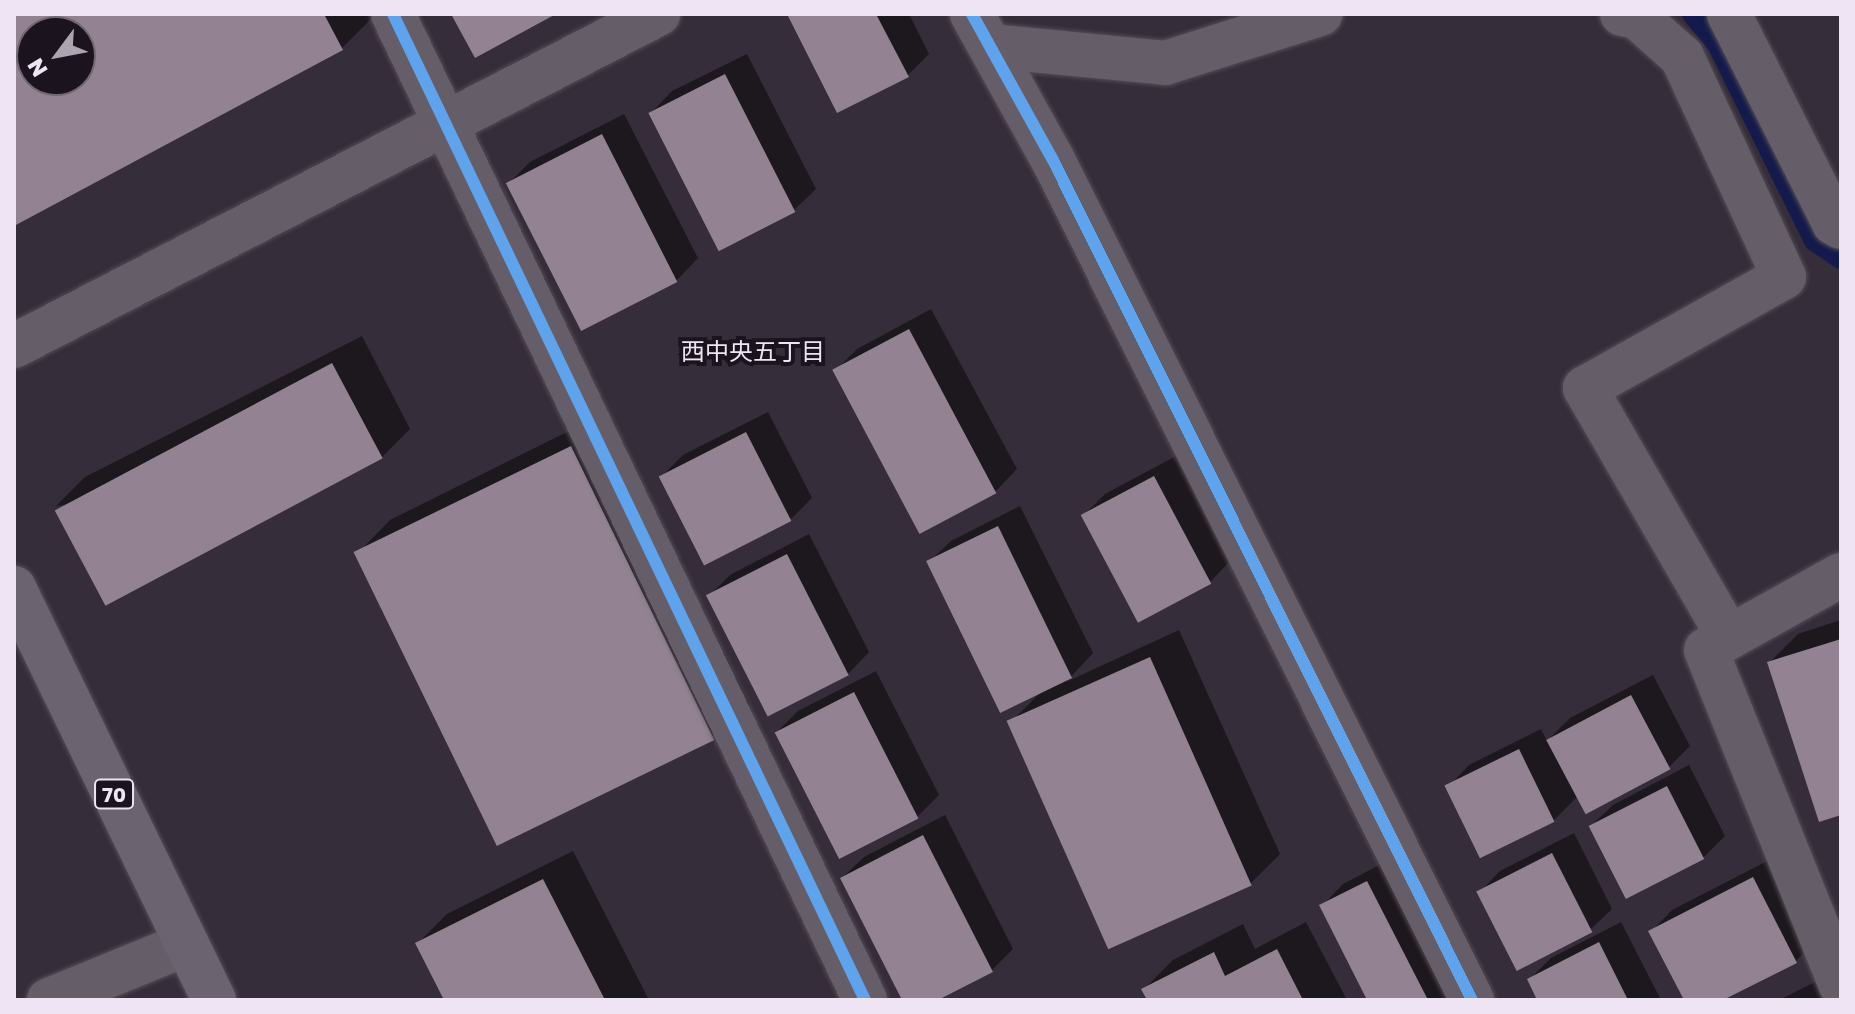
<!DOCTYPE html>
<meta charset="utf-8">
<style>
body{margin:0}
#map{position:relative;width:1855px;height:1014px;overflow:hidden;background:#352d39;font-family:"Golos Text","Noto Sans JP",sans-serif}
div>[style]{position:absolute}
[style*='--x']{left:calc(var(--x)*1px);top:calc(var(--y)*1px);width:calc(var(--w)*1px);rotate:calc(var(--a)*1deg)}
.shadow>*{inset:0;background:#0007}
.stream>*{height:20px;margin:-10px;padding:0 10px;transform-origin:10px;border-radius:10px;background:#141a4c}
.building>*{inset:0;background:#938392;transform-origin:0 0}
.roads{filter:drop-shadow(0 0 2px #534c56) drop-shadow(0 0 2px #534c56)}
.minor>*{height:44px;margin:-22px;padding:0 22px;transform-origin:22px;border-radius:22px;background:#655e68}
.major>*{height:44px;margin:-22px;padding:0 22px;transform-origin:22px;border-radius:22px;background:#6b6470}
.cycleway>*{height:12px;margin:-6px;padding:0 6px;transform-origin:6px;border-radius:6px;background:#60a3ed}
span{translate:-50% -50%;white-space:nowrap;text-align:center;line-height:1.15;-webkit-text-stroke:8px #1b141e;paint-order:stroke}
.shield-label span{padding:2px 6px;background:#1b141e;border:2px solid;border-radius:6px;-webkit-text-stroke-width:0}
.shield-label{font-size:20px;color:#eee4f3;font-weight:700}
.neighbourhood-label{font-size:24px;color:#eee4f3}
.frame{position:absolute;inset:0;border:16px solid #eee4f3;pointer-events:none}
.north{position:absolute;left:16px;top:16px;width:80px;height:80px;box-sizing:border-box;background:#1b141e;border:2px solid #6f6773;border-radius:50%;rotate:238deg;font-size:22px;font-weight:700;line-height:32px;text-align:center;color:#eee4f3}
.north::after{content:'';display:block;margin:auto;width:28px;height:36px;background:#ada4b2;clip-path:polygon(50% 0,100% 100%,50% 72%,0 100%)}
</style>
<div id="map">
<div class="shadow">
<i style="clip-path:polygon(evenodd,14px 14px,376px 14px,342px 48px,14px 224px,14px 14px,32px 32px,80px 32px,80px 80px,32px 80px,32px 32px)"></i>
<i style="clip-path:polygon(790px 14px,909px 14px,929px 54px,908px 75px)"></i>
<i style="clip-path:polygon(747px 54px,816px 189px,794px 210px,651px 113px,672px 91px)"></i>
<i style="clip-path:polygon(624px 114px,698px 258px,677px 280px,509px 183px,530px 162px)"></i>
<i style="clip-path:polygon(931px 309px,1017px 469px,996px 491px,835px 371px,857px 349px)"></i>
<i style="clip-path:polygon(362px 336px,410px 429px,381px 458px,56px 506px,85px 477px)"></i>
<i style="clip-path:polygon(768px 412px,812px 498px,790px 520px,661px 477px,683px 455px)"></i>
<i style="clip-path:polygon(605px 413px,750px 704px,716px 738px,357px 554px,390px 520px)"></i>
<i style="clip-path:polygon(1176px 456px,1232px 559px,1211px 581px,1083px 516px,1105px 494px)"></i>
<i style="clip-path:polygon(1020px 506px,1093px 653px,1066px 682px,1179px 630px,1280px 854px,1251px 883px,1010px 723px,1042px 691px,929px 562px,951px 541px)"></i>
<i style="clip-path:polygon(809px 534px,869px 652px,848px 674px,709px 596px,730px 575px)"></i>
<i style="clip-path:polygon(1841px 620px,1841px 813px,1769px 663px,1798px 634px)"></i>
<i style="clip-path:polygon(876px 671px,939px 795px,917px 817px,777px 732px,798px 711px)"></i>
<i style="clip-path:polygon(1653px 675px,1690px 746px,1668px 768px,1578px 796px,1554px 820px,1448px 787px,1469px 765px,1541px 729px,1547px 741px,1570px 718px)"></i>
<i style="clip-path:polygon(1689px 765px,1725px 836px,1704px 857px,1591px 826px,1613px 805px)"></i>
<i style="clip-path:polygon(945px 815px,1013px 949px,992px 970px,934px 1000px,904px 1000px,842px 878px,864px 857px)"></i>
<i style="clip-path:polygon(1574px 833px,1612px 909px,1590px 930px,1479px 893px,1500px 871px)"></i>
<i style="clip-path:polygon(573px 851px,649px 1000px,447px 1000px,418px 943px,447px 914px)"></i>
<i style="clip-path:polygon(1775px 857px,1817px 939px,1796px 961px,1719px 1000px,1686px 1000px,1651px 932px,1672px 910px)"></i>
<i style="clip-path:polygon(1389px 860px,1461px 1000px,1370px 1000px,1322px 906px,1343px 884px)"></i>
<i style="clip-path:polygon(1306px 922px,1347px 1000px,1149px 1000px,1144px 989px,1173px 960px,1243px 924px,1255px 949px)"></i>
<i style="clip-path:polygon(1621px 922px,1661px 1000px,1540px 1000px,1529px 980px,1551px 958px)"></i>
<i style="clip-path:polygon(1823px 978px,1834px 1000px,1779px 1000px)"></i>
</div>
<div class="stream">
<i style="--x:1692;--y:14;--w:41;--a:50.9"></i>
<i style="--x:1718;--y:46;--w:217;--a:63.8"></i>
<i style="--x:1814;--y:241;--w:32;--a:34"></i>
</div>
<div class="building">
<i style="clip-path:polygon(evenodd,14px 14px,324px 14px,343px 50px,14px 226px,14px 14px,32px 32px,80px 32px,80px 80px,32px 80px,32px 32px)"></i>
<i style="clip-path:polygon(451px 14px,556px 14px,475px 58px)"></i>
<i style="clip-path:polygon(787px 14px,876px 14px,909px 77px,837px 113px)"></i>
<i style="left:725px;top:74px;width:155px;height:86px;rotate:63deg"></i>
<i style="left:602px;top:134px;width:166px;height:108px;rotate:63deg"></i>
<i style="left:909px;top:329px;width:186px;height:87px;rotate:62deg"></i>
<i style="left:332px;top:363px;width:108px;height:314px;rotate:62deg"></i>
<i style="left:746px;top:432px;width:100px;height:98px;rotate:63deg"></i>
<i style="left:571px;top:446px;width:327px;height:242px;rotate:64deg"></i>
<i style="left:1154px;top:476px;width:122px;height:83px;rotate:62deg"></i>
<i style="left:998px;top:526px;width:169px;height:80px;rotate:64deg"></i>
<i style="left:787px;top:554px;width:136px;height:91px;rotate:63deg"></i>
<i style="clip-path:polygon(1841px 639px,1841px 815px,1819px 822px,1767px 662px)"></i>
<i style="left:1150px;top:657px;width:250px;height:157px;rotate:66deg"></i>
<i style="left:854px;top:692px;width:142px;height:89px;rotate:63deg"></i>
<i style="left:1631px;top:695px;width:84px;height:96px;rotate:62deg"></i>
<i style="left:1519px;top:749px;width:81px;height:83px;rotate:64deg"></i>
<i style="left:1667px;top:786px;width:82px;height:88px;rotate:63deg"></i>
<i style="clip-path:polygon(923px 835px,993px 972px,938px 1000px,902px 1000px,840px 878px)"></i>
<i style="left:1552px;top:853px;width:89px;height:85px;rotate:63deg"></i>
<i style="clip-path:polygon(1753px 877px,1797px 963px,1723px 1000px,1684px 1000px,1648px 931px)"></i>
<i style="clip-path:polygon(543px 879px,605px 1000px,444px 1000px,415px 943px)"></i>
<i style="clip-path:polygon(1367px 881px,1428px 1000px,1367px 1000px,1319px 905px)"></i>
<i style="clip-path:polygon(1599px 942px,1628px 1000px,1537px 1000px,1527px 979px)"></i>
<i style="clip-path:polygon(1277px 949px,1303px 1000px,1147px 1000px,1141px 989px,1214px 952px,1225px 976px)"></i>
</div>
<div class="roads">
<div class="minor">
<i style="--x:393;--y:14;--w:1093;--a:64.42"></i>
<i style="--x:972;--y:14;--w:167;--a:61"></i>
<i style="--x:1053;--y:160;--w:939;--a:63.49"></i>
<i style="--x:1622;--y:14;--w:15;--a:11"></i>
<i style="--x:1637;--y:17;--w:60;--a:41.6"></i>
<i style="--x:1682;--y:57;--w:242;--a:65.1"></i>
<i style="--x:1784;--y:277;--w:228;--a:150.8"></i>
<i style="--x:1585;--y:388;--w:288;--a:60"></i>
<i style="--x:1729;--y:14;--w:234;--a:63.3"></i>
<i style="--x:1834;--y:223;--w:8;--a:30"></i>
<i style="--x:990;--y:46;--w:176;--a:5.5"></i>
<i style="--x:1165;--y:63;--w:163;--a:-17.5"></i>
<i style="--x:14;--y:346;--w:725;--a:-27.27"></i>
<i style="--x:1841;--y:575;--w:154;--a:150.9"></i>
<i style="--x:1706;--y:650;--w:362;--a:68.1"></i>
<i style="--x:49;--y:1000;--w:148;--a:-22.2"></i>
</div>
<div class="major">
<i style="--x:14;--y:588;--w:458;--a:64.1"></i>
</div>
</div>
<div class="cycleway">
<i style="--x:393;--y:14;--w:1093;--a:64.42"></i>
<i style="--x:972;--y:14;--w:167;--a:61"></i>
<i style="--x:1053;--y:160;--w:939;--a:63.49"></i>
</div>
<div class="shield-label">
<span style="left:114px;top:794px">70</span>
</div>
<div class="neighbourhood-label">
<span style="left:753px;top:351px">西中央五丁目</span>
</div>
<div class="frame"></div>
<div class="north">N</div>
</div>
